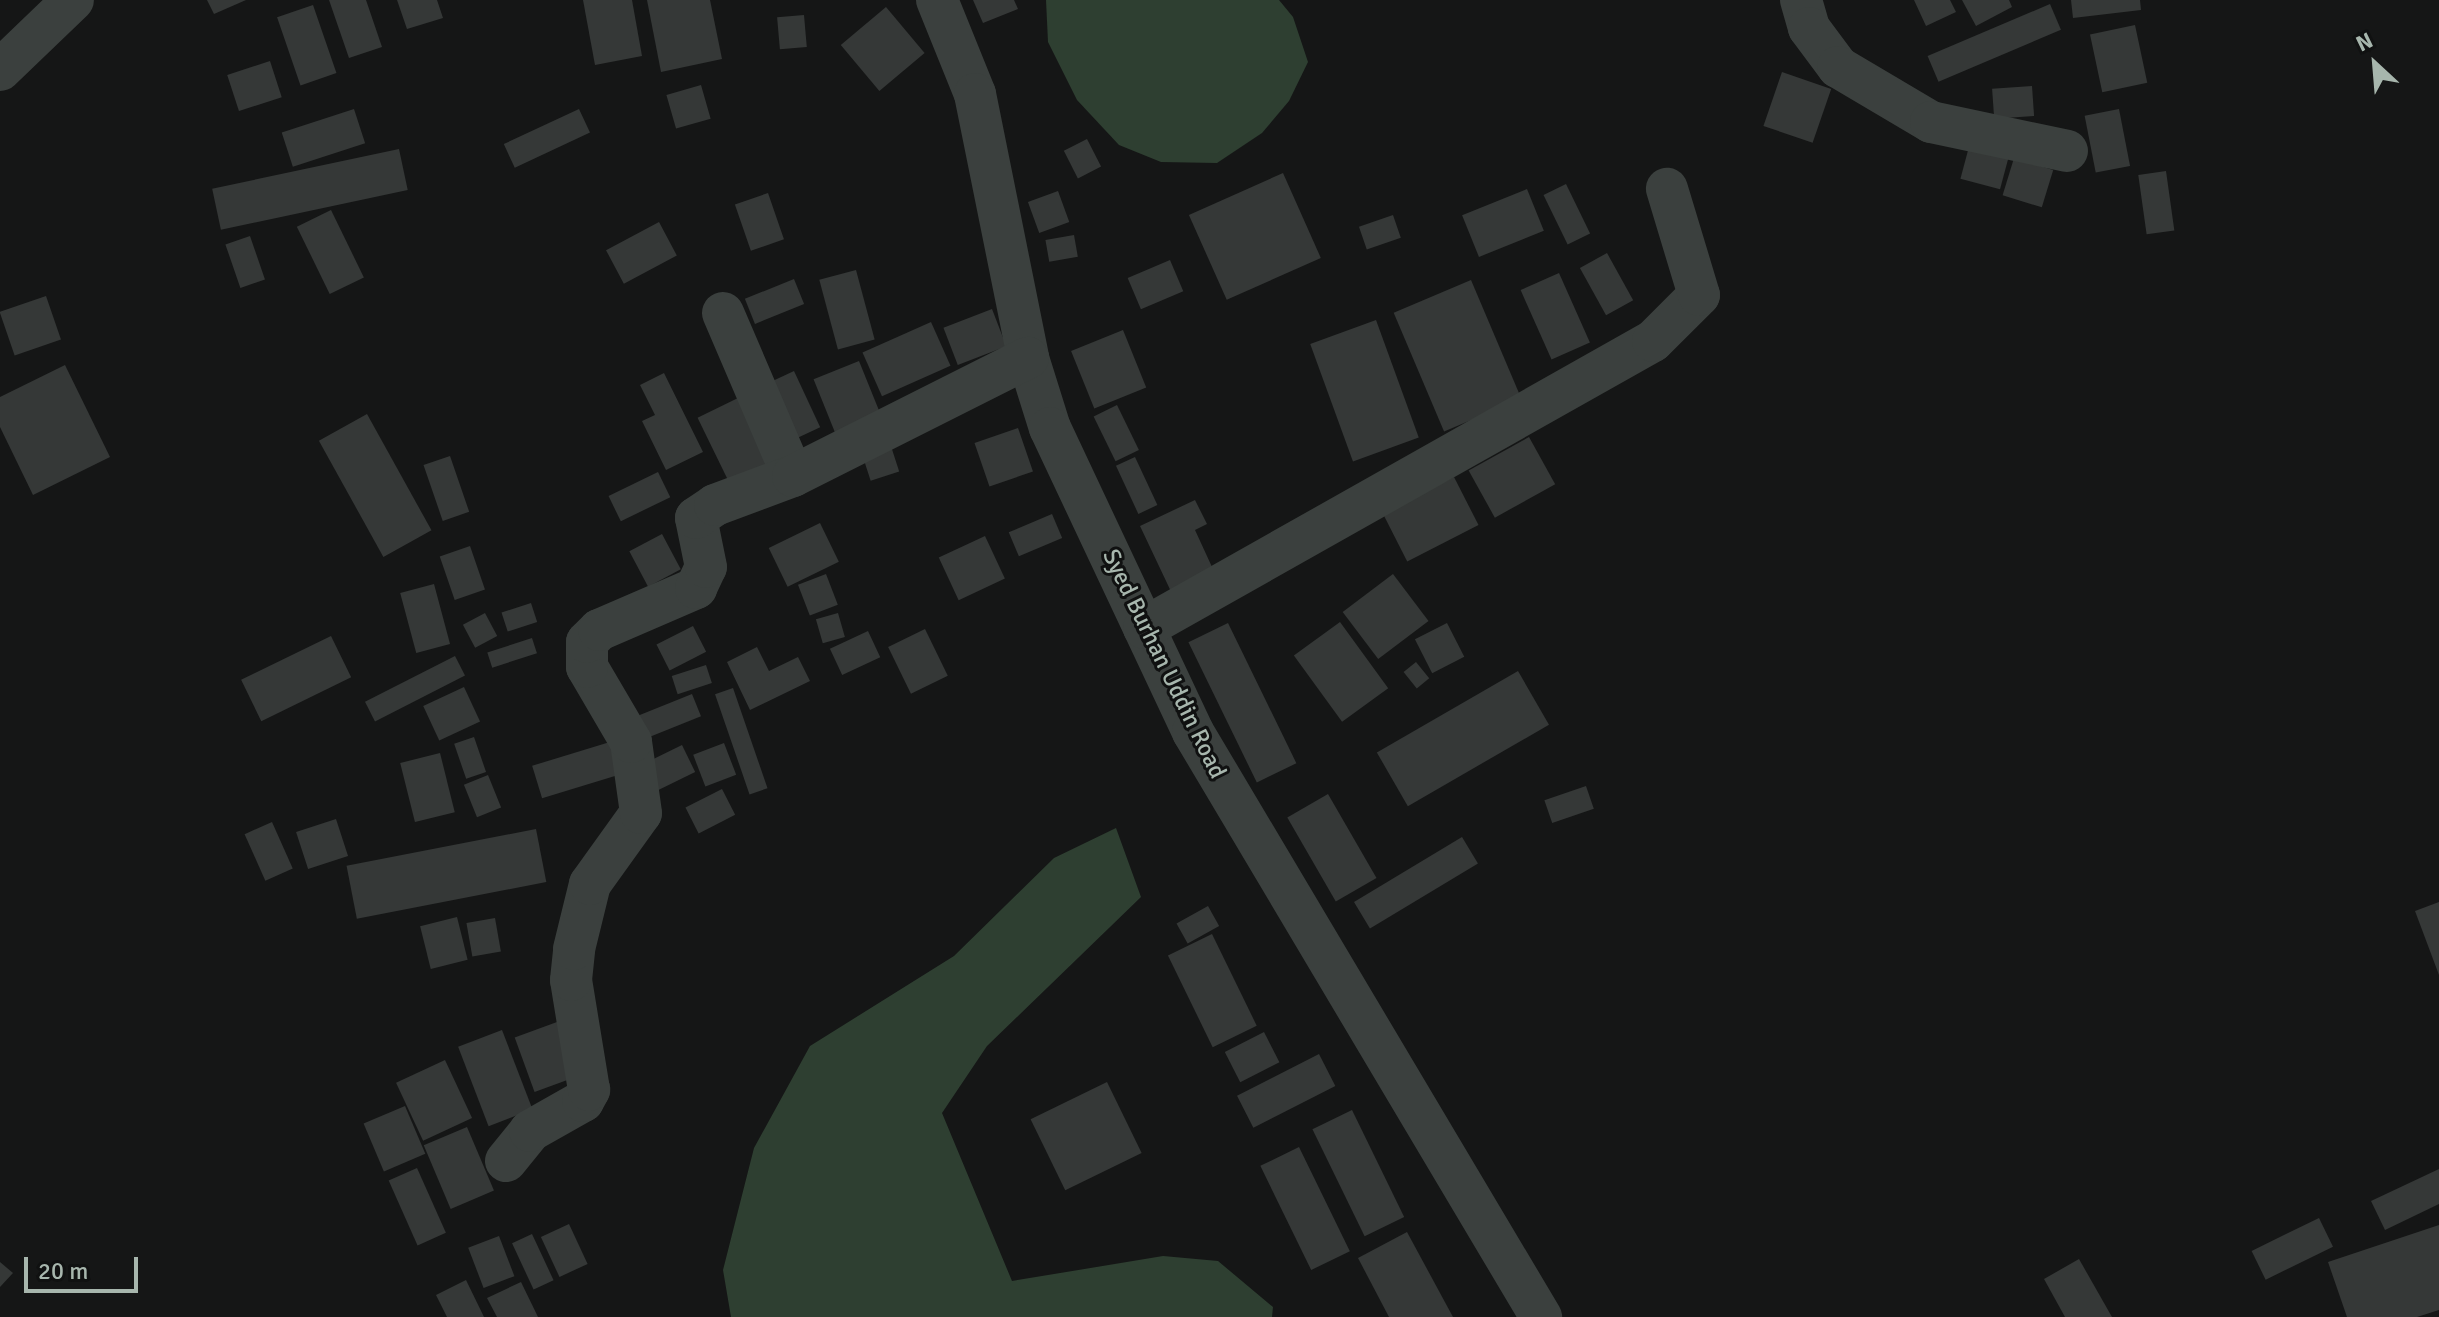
<!DOCTYPE html>
<style>
body{margin:0}
#map{position:relative;width:2439px;height:1317px;overflow:hidden;background:#151616;font-family:Signika,sans-serif}
div>[style]{position:absolute}
[style*='--x']{left:calc(var(--x)*1px);top:calc(var(--y)*1px);width:calc(var(--w)*1px);rotate:calc(var(--a)*1deg)}
.water>*{inset:0;background:#2e3f31}
.building>*{inset:0;background:#353837;transform-origin:0 0}
.minor>*{height:42px;margin:-21px;padding:0 21px;transform-origin:21px;border-radius:21px;background:#3b403e}
span{translate:-50% -50%;white-space:nowrap;text-align:center;line-height:1.15;-webkit-text-stroke:6px #101111;paint-order:stroke}
.street-label{font-size:24px;color:#a7b6ad}
.north{position:absolute;left:2335px;top:24px;width:80px;height:80px;-webkit-text-stroke:6px #101111;paint-order:stroke;rotate:334deg;font-size:22px;font-weight:700;line-height:32px;text-align:center;color:#a7b6ad}
.north::after{content:'';display:block;margin:auto;width:28px;height:36px;background:#a7b6ad;clip-path:polygon(50% 0,100% 100%,50% 72%,0 100%)}
.scale{position:absolute;left:24px;top:1257px;width:114px;height:36px;box-sizing:border-box;border:4px solid #a7b6ad;border-top:0;padding-left:10px;font-size:24px;line-height:28px;white-space:nowrap;color:#a7b6ad;-webkit-text-stroke:6px #101111;paint-order:stroke}
</style>
<div id="map">
<div class="water">
<i style="clip-path:polygon(1046px 0,1279px 0,1293px 17px,1308px 62px,1289px 101px,1262px 133px,1217px 163px,1161px 162px,1119px 145px,1077px 100px,1048px 42px)"></i>
<i style="clip-path:polygon(1116px 828px,1141px 897px,987px 1046px,942px 1113px,1012px 1281px,1163px 1256px,1218px 1261px,1273px 1307px,1272px 1317px,731px 1317px,723px 1270px,754px 1148px,810px 1046px,954px 956px,1054px 858px)"></i>
</div>
<div class="building">
<i style="clip-path:polygon(207px 0,246px 0,214px 14px)"></i>
<i style="clip-path:polygon(329px 0,366px 0,382px 47px,349px 58px)"></i>
<i style="clip-path:polygon(397px 0,437px 0,443px 18px,407px 29px)"></i>
<i style="clip-path:polygon(583px 0,632px 0,642px 56px,595px 65px)"></i>
<i style="clip-path:polygon(647px 0,710px 0,722px 59px,661px 72px)"></i>
<i style="clip-path:polygon(973px 0,1014px 0,1018px 9px,983px 23px)"></i>
<i style="clip-path:polygon(1914px 0,1950px 0,1956px 12px,1926px 26px)"></i>
<i style="clip-path:polygon(1962px 0,2009px 0,2012px 7px,1976px 26px)"></i>
<i style="clip-path:polygon(2071px 0,2140px 0,2141px 10px,2073px 18px)"></i>
<i style="left:2050px;top:4px;width:28px;height:133px;rotate:67deg"></i>
<i style="left:313px;top:5px;width:72px;height:38px;rotate:71deg"></i>
<i style="left:886px;top:7px;width:60px;height:59px;rotate:50deg"></i>
<i style="left:804px;top:15px;width:32px;height:27px;rotate:85deg"></i>
<i style="left:2135px;top:25px;width:59px;height:46px;rotate:78deg"></i>
<i style="left:270px;top:61px;width:38px;height:45px;rotate:72deg"></i>
<i style="left:1782px;top:72px;width:52px;height:57px;rotate:19deg"></i>
<i style="left:701px;top:85px;width:35px;height:36px;rotate:74deg"></i>
<i style="left:2032px;top:86px;width:30px;height:40px;rotate:86deg"></i>
<i style="left:354px;top:109px;width:36px;height:76px;rotate:72deg"></i>
<i style="left:579px;top:109px;width:26px;height:83px;rotate:65deg"></i>
<i style="left:2119px;top:109px;width:58px;height:35px;rotate:79deg"></i>
<i style="left:1087px;top:139px;width:31px;height:26px;rotate:63deg"></i>
<i style="left:1970px;top:143px;width:41px;height:37px;rotate:15deg"></i>
<i style="left:399px;top:149px;width:42px;height:191px;rotate:78deg"></i>
<i style="left:2014px;top:158px;width:41px;height:39px;rotate:17deg"></i>
<i style="left:2166px;top:171px;width:60px;height:28px;rotate:82deg"></i>
<i style="left:1283px;top:173px;width:93px;height:103px;rotate:66deg"></i>
<i style="left:1566px;top:184px;width:55px;height:25px;rotate:64deg"></i>
<i style="left:1527px;top:189px;width:45px;height:70px;rotate:68deg"></i>
<i style="left:1058px;top:191px;width:33px;height:32px;rotate:70deg"></i>
<i style="left:768px;top:193px;width:49px;height:35px;rotate:71deg"></i>
<i style="left:331px;top:210px;width:75px;height:38px;rotate:64deg"></i>
<i style="left:1393px;top:215px;width:24px;height:36px;rotate:71deg"></i>
<i style="left:659px;top:222px;width:38px;height:60px;rotate:62deg"></i>
<i style="left:1074px;top:235px;width:22px;height:29px;rotate:80deg"></i>
<i style="left:250px;top:236px;width:46px;height:26px;rotate:71deg"></i>
<i style="left:1607px;top:253px;width:54px;height:31px;rotate:61deg"></i>
<i style="left:1170px;top:260px;width:34px;height:46px;rotate:67deg"></i>
<i style="left:856px;top:270px;width:72px;height:38px;rotate:75deg"></i>
<i style="left:1559px;top:273px;width:76px;height:42px;rotate:66deg"></i>
<i style="left:794px;top:279px;width:27px;height:53px;rotate:68deg"></i>
<i style="left:1471px;top:280px;width:129px;height:84px;rotate:67deg"></i>
<i style="left:46px;top:296px;width:46px;height:49px;rotate:71deg"></i>
<i style="left:992px;top:309px;width:40px;height:52px;rotate:69deg"></i>
<i style="left:1376px;top:320px;width:125px;height:70px;rotate:70deg"></i>
<i style="left:931px;top:322px;width:48px;height:75px;rotate:66deg"></i>
<i style="left:1123px;top:330px;width:62px;height:56px;rotate:68deg"></i>
<i style="left:859px;top:361px;width:68px;height:49px;rotate:68deg"></i>
<i style="clip-path:polygon(65px 365px,110px 457px,33px 495px,0 427px,0 397px)"></i>
<i style="left:794px;top:371px;width:62px;height:26px;rotate:65deg"></i>
<i style="clip-path:polygon(664px 373px,703px 452px,666px 470px,642px 421px,655px 415px,640px 385px)"></i>
<i style="left:738px;top:398px;width:76px;height:45px;rotate:64deg"></i>
<i style="left:1117px;top:405px;width:50px;height:26px;rotate:64deg"></i>
<i style="left:367px;top:414px;width:133px;height:55px;rotate:61deg"></i>
<i style="left:1018px;top:428px;width:46px;height:46px;rotate:71deg"></i>
<i style="left:1529px;top:437px;width:54px;height:69px;rotate:61deg"></i>
<i style="left:889px;top:440px;width:33px;height:30px;rotate:72deg"></i>
<i style="left:450px;top:456px;width:59px;height:28px;rotate:71deg"></i>
<i style="left:1135px;top:457px;width:53px;height:21px;rotate:65deg"></i>
<i style="left:658px;top:472px;width:28px;height:55px;rotate:64deg"></i>
<i style="left:1454px;top:477px;width:54px;height:80px;rotate:63deg"></i>
<i style="clip-path:polygon(1195px 500px,1207px 524px,1195px 530px,1218px 580px,1175px 600px,1140px 526px)"></i>
<i style="left:1052px;top:514px;width:26px;height:47px;rotate:67deg"></i>
<i style="left:820px;top:523px;width:43px;height:57px;rotate:64deg"></i>
<i style="left:662px;top:534px;width:40px;height:37px;rotate:62deg"></i>
<i style="left:985px;top:536px;width:47px;height:51px;rotate:65deg"></i>
<i style="left:470px;top:546px;width:46px;height:32px;rotate:71deg"></i>
<i style="left:826px;top:574px;width:33px;height:30px;rotate:69deg"></i>
<i style="left:1393px;top:574px;width:59px;height:63px;rotate:53deg"></i>
<i style="left:434px;top:584px;width:62px;height:35px;rotate:75deg"></i>
<i style="left:531px;top:603px;width:20px;height:31px;rotate:72deg"></i>
<i style="left:485px;top:613px;width:26px;height:25px;rotate:62deg"></i>
<i style="left:838px;top:613px;width:25px;height:23px;rotate:74deg"></i>
<i style="left:1340px;top:622px;width:82px;height:57px;rotate:54deg"></i>
<i style="left:1228px;top:623px;width:156px;height:44px;rotate:64deg"></i>
<i style="left:1447px;top:623px;width:38px;height:36px;rotate:63deg"></i>
<i style="left:693px;top:626px;width:29px;height:41px;rotate:63deg"></i>
<i style="left:925px;top:629px;width:52px;height:41px;rotate:64deg"></i>
<i style="left:868px;top:631px;width:29px;height:42px;rotate:65deg"></i>
<i style="left:331px;top:636px;width:46px;height:100px;rotate:64deg"></i>
<i style="left:532px;top:638px;width:16px;height:47px;rotate:72deg"></i>
<i style="clip-path:polygon(757px 647px,769px 671px,798px 657px,810px 681px,750px 710px,727px 662px)"></i>
<i style="left:455px;top:656px;width:22px;height:101px;rotate:63deg"></i>
<i style="left:1416px;top:662px;width:21px;height:16px;rotate:51deg"></i>
<i style="left:706px;top:665px;width:19px;height:36px;rotate:72deg"></i>
<i style="left:1518px;top:671px;width:62px;height:163px;rotate:60deg"></i>
<i style="left:464px;top:687px;width:38px;height:45px;rotate:65deg"></i>
<i style="left:733px;top:688px;width:106px;height:19px;rotate:71deg"></i>
<i style="left:692px;top:694px;width:24px;height:57px;rotate:68deg"></i>
<i style="left:474px;top:737px;width:37px;height:21px;rotate:71deg"></i>
<i style="left:623px;top:738px;width:34px;height:95px;rotate:73deg"></i>
<i style="left:724px;top:743px;width:34px;height:33px;rotate:69deg"></i>
<i style="left:682px;top:745px;width:30px;height:42px;rotate:64deg"></i>
<i style="left:440px;top:753px;width:61px;height:41px;rotate:76deg"></i>
<i style="left:488px;top:775px;width:35px;height:26px;rotate:68deg"></i>
<i style="left:1586px;top:786px;width:24px;height:44px;rotate:71deg"></i>
<i style="left:722px;top:789px;width:29px;height:41px;rotate:63deg"></i>
<i style="left:1328px;top:794px;width:97px;height:47px;rotate:60deg"></i>
<i style="left:336px;top:819px;width:39px;height:42px;rotate:72deg"></i>
<i style="left:272px;top:822px;width:51px;height:30px;rotate:66deg"></i>
<i style="left:536px;top:829px;width:54px;height:193px;rotate:79deg"></i>
<i style="left:1462px;top:837px;width:31px;height:126px;rotate:59deg"></i>
<i style="clip-path:polygon(2439px 902px,2439px 975px,2415px 911px)"></i>
<i style="left:1208px;top:906px;width:23px;height:36px;rotate:61deg"></i>
<i style="left:457px;top:917px;width:44px;height:38px;rotate:76deg"></i>
<i style="left:495px;top:918px;width:34px;height:29px;rotate:80deg"></i>
<i style="left:1212px;top:934px;width:102px;height:49px;rotate:64deg"></i>
<i style="left:557px;top:1022px;width:58px;height:45px;rotate:70deg"></i>
<i style="left:502px;top:1030px;width:85px;height:47px;rotate:69deg"></i>
<i style="left:1264px;top:1032px;width:34px;height:44px;rotate:63deg"></i>
<i style="left:1319px;top:1054px;width:36px;height:92px;rotate:63deg"></i>
<i style="left:445px;top:1060px;width:64px;height:54px;rotate:65deg"></i>
<i style="left:1107px;top:1082px;width:79px;height:85px;rotate:64deg"></i>
<i style="left:405px;top:1106px;width:52px;height:45px;rotate:67deg"></i>
<i style="left:1352px;top:1110px;width:119px;height:44px;rotate:64deg"></i>
<i style="left:467px;top:1127px;width:69px;height:47px;rotate:67deg"></i>
<i style="left:1299px;top:1147px;width:116px;height:43px;rotate:64deg"></i>
<i style="left:417px;top:1168px;width:71px;height:31px;rotate:66deg"></i>
<i style="clip-path:polygon(2439px 1169px,2439px 1204px,2385px 1230px,2371px 1201px)"></i>
<i style="left:2319px;top:1218px;width:32px;height:75px;rotate:64deg"></i>
<i style="left:569px;top:1224px;width:44px;height:31px;rotate:65deg"></i>
<i style="clip-path:polygon(2439px 1225px,2439px 1310px,2417px 1317px,2347px 1317px,2328px 1262px)"></i>
<i style="clip-path:polygon(1407px 1232px,1453px 1317px,1389px 1317px,1358px 1258px)"></i>
<i style="left:532px;top:1234px;width:51px;height:22px;rotate:65deg"></i>
<i style="left:499px;top:1236px;width:43px;height:33px;rotate:69deg"></i>
<i style="clip-path:polygon(2079px 1259px,2112px 1317px,2065px 1317px,2044px 1279px)"></i>
<i style="clip-path:polygon(0 1262px,13px 1273px,0 1287px)"></i>
<i style="clip-path:polygon(466px 1280px,484px 1317px,447px 1317px,436px 1295px)"></i>
<i style="clip-path:polygon(521px 1282px,538px 1317px,497px 1317px,487px 1298px)"></i>
</div>
<div class="minor">
<i style="--x:937;--y:0;--w:101;--a:68"></i>
<i style="--x:975;--y:94;--w:269;--a:78.6"></i>
<i style="--x:1028;--y:358;--w:73;--a:72.6"></i>
<i style="--x:1050;--y:428;--w:336;--a:64.8"></i>
<i style="--x:1193;--y:732;--w:681;--a:59.25"></i>
<i style="--x:1801;--y:0;--w:29;--a:74"></i>
<i style="--x:1809;--y:28;--w:49;--a:53.4"></i>
<i style="--x:1838;--y:67;--w:108;--a:30.6"></i>
<i style="--x:1931;--y:122;--w:139;--a:12"></i>
<i style="--x:0;--y:70;--w:101;--a:-43.8"></i>
<i style="--x:723;--y:313;--w:177;--a:66.8"></i>
<i style="--x:1144;--y:628;--w:584;--a:-29.42"></i>
<i style="--x:1653;--y:341;--w:65;--a:-45"></i>
<i style="--x:1699;--y:295;--w:111;--a:-106.8"></i>
<i style="--x:506;--y:1161;--w:38;--a:-51"></i>
<i style="--x:530;--y:1131;--w:61;--a:-29.5"></i>
<i style="--x:583;--y:1101;--w:13;--a:-61"></i>
<i style="--x:589;--y:1090;--w:111;--a:-99.3"></i>
<i style="--x:571;--y:980;--w:31;--a:-84"></i>
<i style="--x:574;--y:949;--w:67;--a:-76.2"></i>
<i style="--x:590;--y:884;--w:87;--a:-54.3"></i>
<i style="--x:641;--y:813;--w:72;--a:-98"></i>
<i style="--x:631;--y:742;--w:87;--a:-120.4"></i>
<i style="--x:587;--y:667;--w:25;--a:-90"></i>
<i style="--x:587;--y:642;--w:17;--a:-45"></i>
<i style="--x:599;--y:630;--w:106;--a:-23.4"></i>
<i style="--x:696;--y:588;--w:23;--a:-65"></i>
<i style="--x:706;--y:567;--w:50;--a:-101.5"></i>
<i style="--x:696;--y:518;--w:23;--a:-34"></i>
<i style="--x:715;--y:505;--w:83;--a:-20.4"></i>
<i style="--x:793;--y:476;--w:263;--a:-26.7"></i>
</div>
<div class="street-label">
<span style="left:1164px;top:664px;rotate:64deg">Syed Burhan Uddin Road</span>
</div>
<div class="north">N</div>
<div class="scale">20 m</div>
</div>
